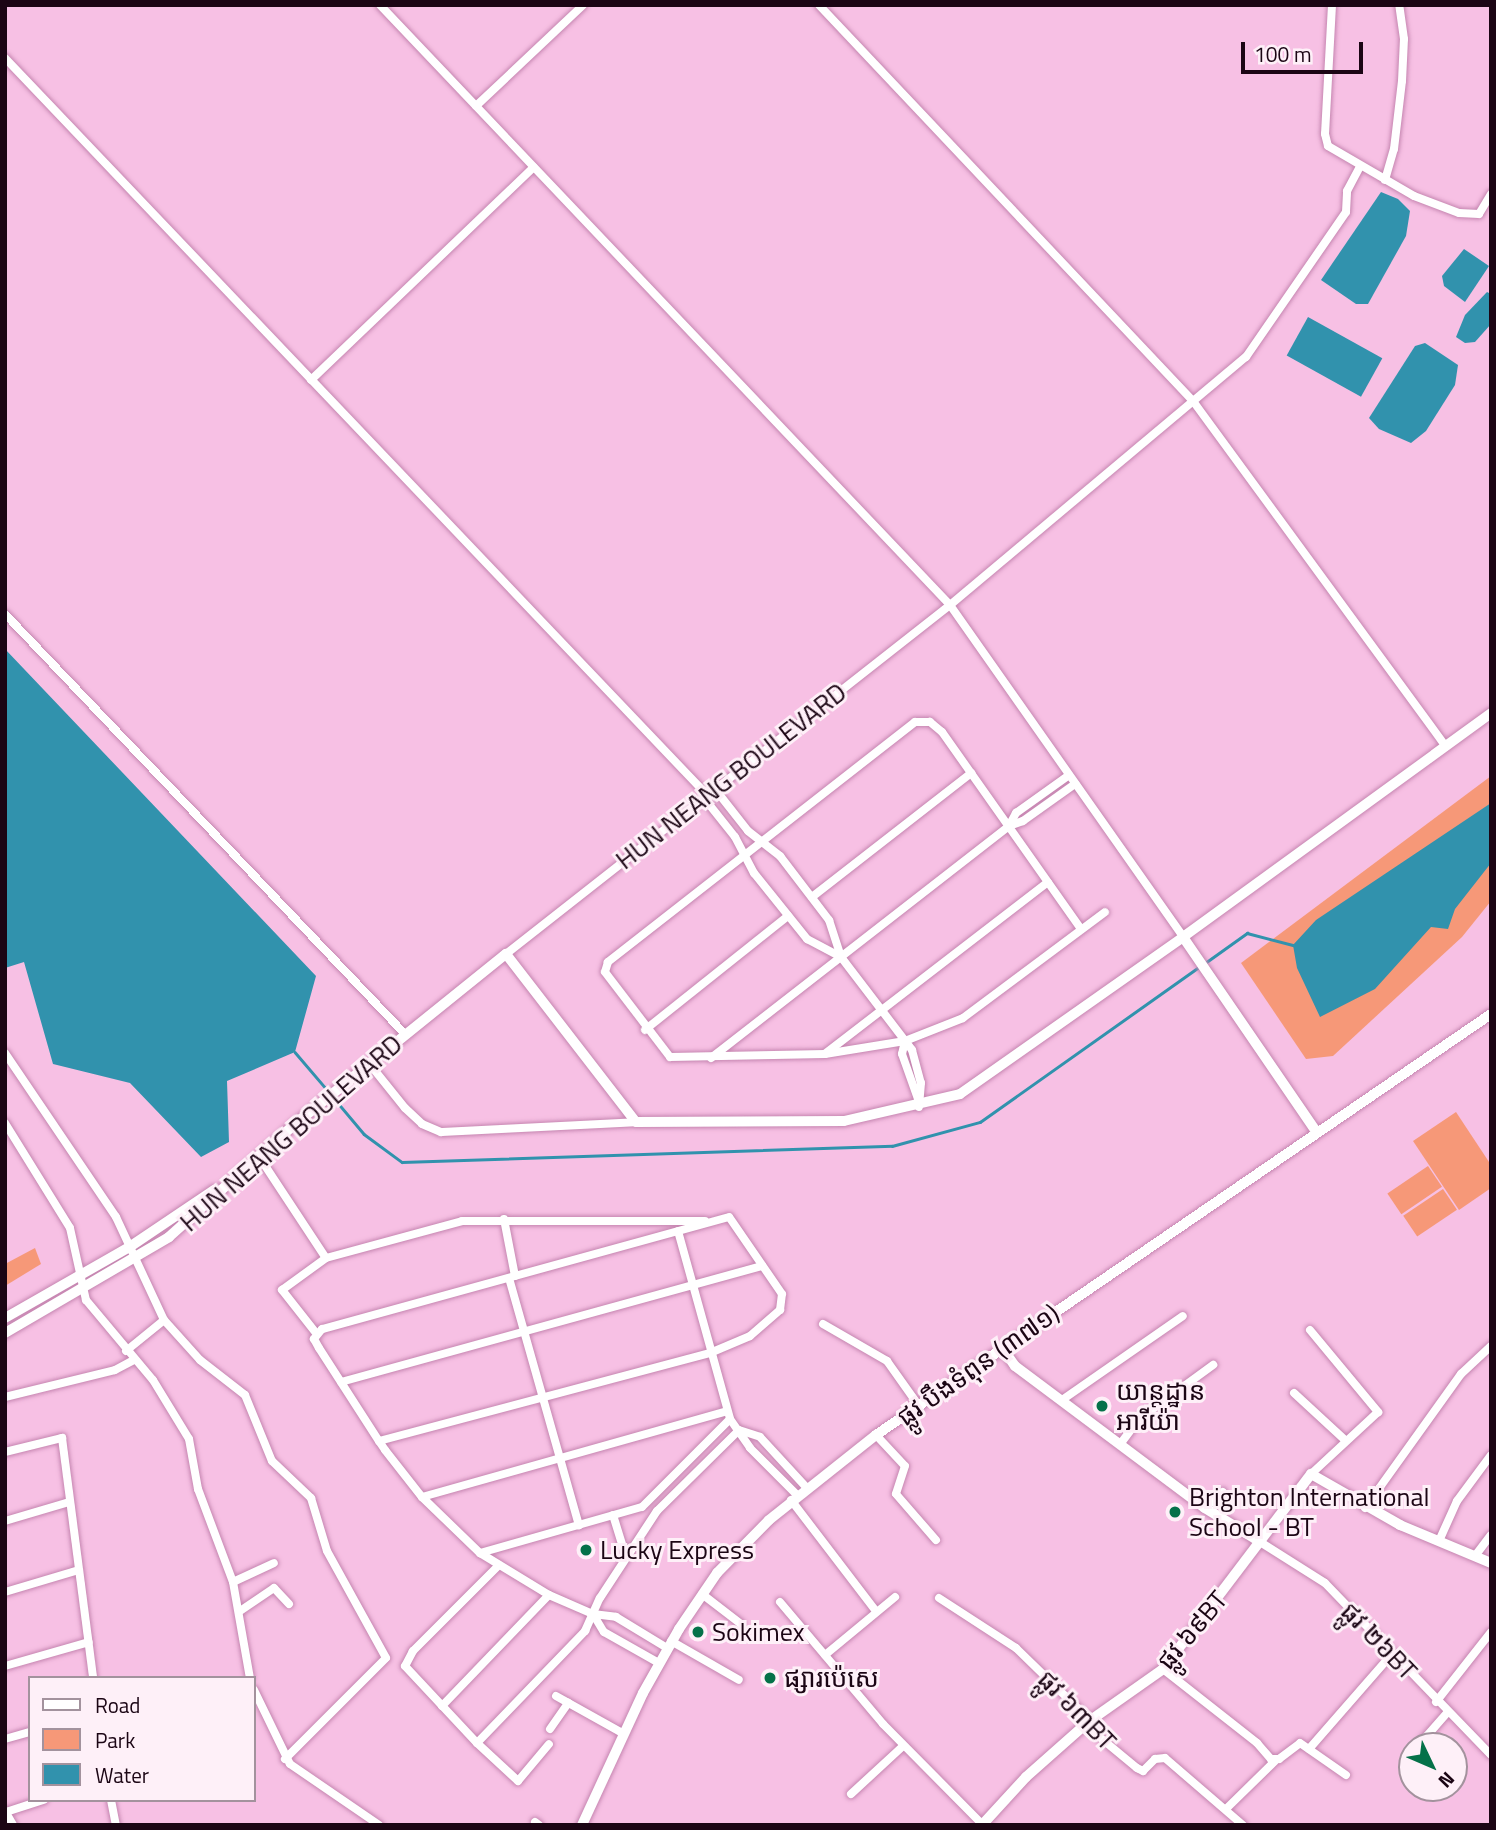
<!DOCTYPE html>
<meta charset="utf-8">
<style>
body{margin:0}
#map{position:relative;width:1496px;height:1830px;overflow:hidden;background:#f7c0e4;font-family:"Titillium Web","Noto Sans Khmer",sans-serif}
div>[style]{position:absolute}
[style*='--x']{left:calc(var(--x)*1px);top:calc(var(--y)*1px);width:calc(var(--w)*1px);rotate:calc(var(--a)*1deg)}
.green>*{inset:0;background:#f69878;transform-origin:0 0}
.water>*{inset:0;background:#3192ad;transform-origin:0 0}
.stream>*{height:2.5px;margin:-1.25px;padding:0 1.25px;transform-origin:1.25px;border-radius:1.25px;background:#3192ad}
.roads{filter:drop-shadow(0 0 2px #c585b0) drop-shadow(0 0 2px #c585b0)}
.minor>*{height:8px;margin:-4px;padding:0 4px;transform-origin:4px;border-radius:4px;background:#fff}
.tertiary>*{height:10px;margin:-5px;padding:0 5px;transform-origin:5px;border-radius:5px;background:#fff}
.secondary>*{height:10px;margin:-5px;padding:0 5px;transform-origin:5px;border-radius:5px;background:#fff}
.dots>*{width:19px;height:19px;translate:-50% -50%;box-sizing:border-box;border:4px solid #fef0f8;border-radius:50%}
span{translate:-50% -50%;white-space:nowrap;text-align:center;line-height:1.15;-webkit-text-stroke:6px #fef0f8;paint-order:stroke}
.street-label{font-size:26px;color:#1b0514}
.poi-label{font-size:26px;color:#1b0514}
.left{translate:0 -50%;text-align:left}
.frame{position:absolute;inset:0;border:7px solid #1b0514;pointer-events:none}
.legend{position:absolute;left:28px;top:1676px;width:228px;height:126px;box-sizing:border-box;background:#fef0f8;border:2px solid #a3929d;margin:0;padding:9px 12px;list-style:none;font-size:21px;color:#1b0514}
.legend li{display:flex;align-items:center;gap:14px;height:35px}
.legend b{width:35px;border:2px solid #a3929d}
.north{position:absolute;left:1398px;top:1732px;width:70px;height:70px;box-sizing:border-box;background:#fef0f8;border:2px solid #a3929d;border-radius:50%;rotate:134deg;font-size:19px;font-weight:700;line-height:28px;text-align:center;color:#1b0514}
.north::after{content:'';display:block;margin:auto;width:24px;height:32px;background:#057149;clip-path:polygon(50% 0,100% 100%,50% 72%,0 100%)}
.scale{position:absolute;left:1241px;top:42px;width:122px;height:32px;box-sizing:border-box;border:4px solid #1b0514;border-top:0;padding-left:9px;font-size:21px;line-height:24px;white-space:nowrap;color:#1b0514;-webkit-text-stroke:5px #fef0f8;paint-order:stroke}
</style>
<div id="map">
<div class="green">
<i style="clip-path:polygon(1491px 776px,1491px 901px,1462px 937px,1333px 1056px,1306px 1059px,1241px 963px)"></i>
<i style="clip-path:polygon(1456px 1112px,1491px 1165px,1491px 1188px,1459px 1210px,1413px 1141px)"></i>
<i style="left:1428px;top:1166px;width:25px;height:49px;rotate:56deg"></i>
<i style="left:1443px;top:1189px;width:25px;height:48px;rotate:56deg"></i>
<i style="clip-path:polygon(35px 1248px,41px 1264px,5px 1286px,5px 1264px)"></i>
</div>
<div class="water">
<i style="clip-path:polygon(1381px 192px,1398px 199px,1410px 211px,1406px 236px,1368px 304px,1356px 304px,1321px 280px)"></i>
<i style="clip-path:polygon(1464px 249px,1489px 266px,1465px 302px,1444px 286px,1442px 276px)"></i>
<i style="clip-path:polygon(1487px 292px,1491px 294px,1491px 324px,1475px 342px,1465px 343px,1456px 337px,1465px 315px)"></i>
<i style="left:1308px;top:317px;width:85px;height:44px;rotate:29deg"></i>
<i style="clip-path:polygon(1425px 343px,1458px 365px,1455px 385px,1426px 431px,1411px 443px,1379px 429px,1369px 418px,1415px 346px)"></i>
<i style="clip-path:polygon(5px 649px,316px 976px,295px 1052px,227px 1081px,229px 1142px,201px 1157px,130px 1083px,53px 1064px,24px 962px,5px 968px)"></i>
<i style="clip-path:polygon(1491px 803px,1491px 863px,1455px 909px,1448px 929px,1431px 927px,1375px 989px,1320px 1017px,1297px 968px,1293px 945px,1316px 920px)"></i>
</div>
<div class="stream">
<i style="--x:1205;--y:963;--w:52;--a:-35.5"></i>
<i style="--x:1247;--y:933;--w:48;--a:14.6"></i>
<i style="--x:295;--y:1052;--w:52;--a:49.6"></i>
<i style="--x:333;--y:1097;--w:48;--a:50"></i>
<i style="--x:364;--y:1134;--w:47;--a:36.4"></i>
<i style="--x:402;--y:1162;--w:490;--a:-1.9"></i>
<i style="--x:892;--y:1146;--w:91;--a:-15.3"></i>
<i style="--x:980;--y:1122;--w:268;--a:-35.3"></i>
</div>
<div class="roads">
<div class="minor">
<i style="--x:380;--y:5;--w:828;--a:46.47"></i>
<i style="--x:950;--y:605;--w:406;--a:54.9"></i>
<i style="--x:819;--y:5;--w:545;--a:46.64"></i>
<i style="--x:1193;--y:401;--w:426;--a:53.8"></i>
<i style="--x:1332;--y:5;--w:129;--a:93.1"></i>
<i style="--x:1325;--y:134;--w:12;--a:76"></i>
<i style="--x:1328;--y:146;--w:99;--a:30.2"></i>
<i style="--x:1414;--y:196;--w:48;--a:20.7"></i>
<i style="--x:1459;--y:213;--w:20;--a:3"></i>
<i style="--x:1479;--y:214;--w:23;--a:-59"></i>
<i style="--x:5;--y:58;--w:1018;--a:46.39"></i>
<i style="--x:476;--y:106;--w:147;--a:-43.3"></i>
<i style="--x:1385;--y:180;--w:32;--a:-74"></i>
<i style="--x:1394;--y:149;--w:68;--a:-83.3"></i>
<i style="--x:1402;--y:81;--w:42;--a:-87.3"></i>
<i style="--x:1404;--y:39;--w:34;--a:-98"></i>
<i style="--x:311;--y:380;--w:308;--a:-43.7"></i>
<i style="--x:5;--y:614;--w:580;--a:46.4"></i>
<i style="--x:715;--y:789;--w:53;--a:51.8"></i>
<i style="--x:748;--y:831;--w:41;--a:38"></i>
<i style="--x:780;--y:856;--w:81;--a:52.6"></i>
<i style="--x:829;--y:920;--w:39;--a:72"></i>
<i style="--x:841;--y:957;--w:117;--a:52.6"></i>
<i style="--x:912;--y:1050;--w:34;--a:75"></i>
<i style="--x:921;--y:1083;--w:24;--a:95"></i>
<i style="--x:704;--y:798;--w:50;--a:51.5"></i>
<i style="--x:735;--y:837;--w:41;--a:62.2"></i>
<i style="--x:754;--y:873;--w:85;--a:51.2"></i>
<i style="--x:807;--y:939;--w:38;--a:28"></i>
<i style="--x:1009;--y:826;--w:15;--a:-62"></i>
<i style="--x:1016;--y:813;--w:65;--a:-35.6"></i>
<i style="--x:812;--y:897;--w:202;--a:-37.9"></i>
<i style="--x:1081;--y:929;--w:241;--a:-125.2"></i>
<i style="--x:942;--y:732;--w:16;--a:-140"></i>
<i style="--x:930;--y:722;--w:15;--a:180"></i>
<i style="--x:915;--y:722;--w:390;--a:142"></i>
<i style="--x:608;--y:962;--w:10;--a:107"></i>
<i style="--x:605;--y:972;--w:107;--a:52.6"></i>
<i style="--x:670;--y:1057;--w:155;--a:-1.1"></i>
<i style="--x:825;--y:1054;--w:81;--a:-9.2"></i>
<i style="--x:905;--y:1041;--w:62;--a:-21.6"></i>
<i style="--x:963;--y:1018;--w:177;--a:-36.7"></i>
<i style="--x:506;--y:954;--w:565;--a:-38.17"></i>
<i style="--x:950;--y:605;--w:386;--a:-40"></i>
<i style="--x:1246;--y:357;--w:176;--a:-55.4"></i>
<i style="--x:1346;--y:212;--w:21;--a:-87"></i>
<i style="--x:1347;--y:191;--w:27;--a:-62"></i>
<i style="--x:645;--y:1030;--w:183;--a:-38.6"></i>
<i style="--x:905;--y:1041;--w:13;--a:103"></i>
<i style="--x:902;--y:1054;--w:48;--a:70.4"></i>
<i style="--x:5;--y:1053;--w:198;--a:55.9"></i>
<i style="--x:116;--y:1217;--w:114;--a:65"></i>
<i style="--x:826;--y:1053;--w:280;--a:-37.6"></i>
<i style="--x:711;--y:1058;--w:378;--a:-37.9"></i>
<i style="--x:1009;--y:826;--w:15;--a:-20"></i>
<i style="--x:1023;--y:821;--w:64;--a:-35.4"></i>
<i style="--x:368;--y:1062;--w:59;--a:51.2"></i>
<i style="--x:405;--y:1108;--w:23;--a:43"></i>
<i style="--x:422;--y:1124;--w:21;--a:23"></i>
<i style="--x:441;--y:1132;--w:195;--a:-2.9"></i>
<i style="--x:5;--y:1123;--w:123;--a:58.2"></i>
<i style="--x:70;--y:1228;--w:74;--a:77.5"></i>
<i style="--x:86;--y:1300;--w:104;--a:50.1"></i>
<i style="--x:153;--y:1380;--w:69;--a:58.6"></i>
<i style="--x:189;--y:1439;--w:51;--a:79.8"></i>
<i style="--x:198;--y:1489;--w:99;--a:69.4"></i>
<i style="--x:233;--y:1582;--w:97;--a:80"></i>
<i style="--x:258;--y:1155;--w:123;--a:56.6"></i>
<i style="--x:504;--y:1219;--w:58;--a:79.1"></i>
<i style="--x:678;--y:1231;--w:195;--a:74.5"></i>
<i style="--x:730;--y:1419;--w:35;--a:55"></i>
<i style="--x:750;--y:1448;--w:66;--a:45"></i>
<i style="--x:509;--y:1278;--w:257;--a:74.2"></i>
<i style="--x:823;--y:1324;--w:74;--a:30"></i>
<i style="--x:887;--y:1361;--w:55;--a:54.6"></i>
<i style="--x:1310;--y:1330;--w:107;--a:50.3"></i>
<i style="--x:1378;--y:1412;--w:91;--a:137.2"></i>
<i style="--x:316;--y:1333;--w:55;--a:-128.3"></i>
<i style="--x:282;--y:1290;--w:54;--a:-36"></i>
<i style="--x:326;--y:1258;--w:141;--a:-15.2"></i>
<i style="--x:462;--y:1221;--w:243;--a:0"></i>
<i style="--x:126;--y:1351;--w:49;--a:-39.2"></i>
<i style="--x:164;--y:1320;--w:54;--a:48"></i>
<i style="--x:200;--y:1360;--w:57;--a:37.9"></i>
<i style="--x:245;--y:1395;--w:71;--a:67.8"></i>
<i style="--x:272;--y:1461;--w:54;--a:43.5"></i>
<i style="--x:311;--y:1498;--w:55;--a:73.2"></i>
<i style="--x:327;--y:1551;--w:122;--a:61.1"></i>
<i style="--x:386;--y:1658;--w:143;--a:135"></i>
<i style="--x:341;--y:1382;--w:437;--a:-15.4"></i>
<i style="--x:1294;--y:1393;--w:69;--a:42.7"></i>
<i style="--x:5;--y:1397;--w:113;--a:-13.8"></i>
<i style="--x:115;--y:1370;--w:21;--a:-28"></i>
<i style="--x:1062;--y:1400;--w:147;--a:-34.8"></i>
<i style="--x:739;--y:1430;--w:22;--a:18"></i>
<i style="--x:760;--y:1437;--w:68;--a:47.4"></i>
<i style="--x:876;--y:1435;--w:42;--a:46.9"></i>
<i style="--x:905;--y:1466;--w:29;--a:108"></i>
<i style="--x:896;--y:1494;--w:61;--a:49"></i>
<i style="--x:379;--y:1441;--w:342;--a:-14.9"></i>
<i style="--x:710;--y:1353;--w:43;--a:-23"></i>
<i style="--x:750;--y:1336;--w:40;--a:-41"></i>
<i style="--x:780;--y:1310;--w:16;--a:-83"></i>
<i style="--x:782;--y:1294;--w:93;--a:-124.5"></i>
<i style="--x:729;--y:1217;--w:422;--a:164.6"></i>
<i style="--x:322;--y:1329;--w:13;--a:129"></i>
<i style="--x:314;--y:1339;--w:10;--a:61"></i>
<i style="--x:319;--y:1348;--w:111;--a:57.2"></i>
<i style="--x:379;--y:1441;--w:11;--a:56"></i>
<i style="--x:385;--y:1450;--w:60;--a:51.8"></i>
<i style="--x:422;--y:1497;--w:81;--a:44"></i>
<i style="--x:480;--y:1553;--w:81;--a:31.3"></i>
<i style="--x:549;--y:1595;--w:48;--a:23.4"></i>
<i style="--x:593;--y:1614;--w:23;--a:7"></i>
<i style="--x:616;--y:1617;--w:60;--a:31.3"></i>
<i style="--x:1121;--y:1443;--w:30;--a:-53"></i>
<i style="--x:1139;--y:1419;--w:92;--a:-36.1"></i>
<i style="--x:5;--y:1452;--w:59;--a:-13.8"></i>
<i style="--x:62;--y:1438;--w:242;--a:82.6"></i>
<i style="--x:422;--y:1497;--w:317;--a:-15.7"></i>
<i style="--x:791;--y:1500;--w:138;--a:52.6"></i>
<i style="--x:1205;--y:1508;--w:24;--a:-42"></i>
<i style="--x:1365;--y:1508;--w:165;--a:-54.4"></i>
<i style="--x:1461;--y:1374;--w:41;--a:-43"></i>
<i style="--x:613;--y:1515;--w:44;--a:72.8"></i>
<i style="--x:5;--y:1521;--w:67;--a:-16.5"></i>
<i style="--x:1257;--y:1540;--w:80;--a:32.3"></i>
<i style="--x:1325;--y:1583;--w:239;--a:46"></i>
<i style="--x:1439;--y:1541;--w:44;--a:-65.8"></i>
<i style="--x:1457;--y:1501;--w:57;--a:-53.5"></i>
<i style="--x:480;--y:1553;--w:168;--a:-15.9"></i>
<i style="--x:642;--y:1507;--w:124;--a:-45"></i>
<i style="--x:1475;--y:1556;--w:26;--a:-53"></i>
<i style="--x:499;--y:1565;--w:122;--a:135"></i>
<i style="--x:413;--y:1651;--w:17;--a:118"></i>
<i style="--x:405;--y:1666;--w:105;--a:46.9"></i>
<i style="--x:477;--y:1743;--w:156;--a:-46"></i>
<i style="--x:585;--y:1631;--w:36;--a:-66"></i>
<i style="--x:600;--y:1598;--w:104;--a:-56.8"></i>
<i style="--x:657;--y:1511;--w:115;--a:-44.6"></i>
<i style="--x:233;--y:1582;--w:45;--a:-24.9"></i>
<i style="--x:5;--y:1592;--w:77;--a:-16.6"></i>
<i style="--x:702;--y:1594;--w:49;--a:37.6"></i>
<i style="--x:939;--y:1598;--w:92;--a:33"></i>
<i style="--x:1016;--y:1648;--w:99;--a:44.2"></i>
<i style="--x:1087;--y:1717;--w:14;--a:73"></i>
<i style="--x:1091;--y:1730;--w:60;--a:39.6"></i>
<i style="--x:1137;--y:1768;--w:7;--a:27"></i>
<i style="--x:1143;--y:1771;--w:17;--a:-45"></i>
<i style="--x:1155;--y:1759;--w:10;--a:-6"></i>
<i style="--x:1165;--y:1758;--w:103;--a:40.7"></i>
<i style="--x:780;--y:1602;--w:160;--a:49.8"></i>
<i style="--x:883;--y:1724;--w:141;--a:45.3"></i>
<i style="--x:240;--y:1611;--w:41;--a:-34.1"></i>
<i style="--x:274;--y:1588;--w:22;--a:47"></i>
<i style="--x:593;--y:1614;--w:21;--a:59"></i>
<i style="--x:604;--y:1632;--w:63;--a:29.4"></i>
<i style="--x:671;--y:1641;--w:78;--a:29.8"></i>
<i style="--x:825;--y:1655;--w:91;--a:-39.6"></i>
<i style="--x:5;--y:1666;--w:87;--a:-15.9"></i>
<i style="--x:1163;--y:1669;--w:120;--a:38.2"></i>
<i style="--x:1257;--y:1743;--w:21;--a:49"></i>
<i style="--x:1271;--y:1759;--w:8;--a:0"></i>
<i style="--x:1279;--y:1759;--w:26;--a:-37"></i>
<i style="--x:1300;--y:1743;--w:56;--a:34.8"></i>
<i style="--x:254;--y:1690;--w:82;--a:64.1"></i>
<i style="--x:290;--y:1764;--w:108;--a:34.4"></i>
<i style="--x:556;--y:1696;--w:78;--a:29.2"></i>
<i style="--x:1436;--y:1702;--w:89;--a:-51.8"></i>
<i style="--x:442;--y:1706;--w:154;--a:-46.1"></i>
<i style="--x:550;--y:1729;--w:32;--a:-55"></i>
<i style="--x:5;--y:1739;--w:26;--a:-16"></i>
<i style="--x:477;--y:1743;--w:56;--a:42.8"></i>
<i style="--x:518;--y:1781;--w:48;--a:-50"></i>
<i style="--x:1418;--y:1746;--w:44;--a:-48.7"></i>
<i style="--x:1309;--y:1749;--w:126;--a:-48.9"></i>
<i style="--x:851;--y:1794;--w:71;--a:-42.7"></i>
<i style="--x:111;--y:1800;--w:25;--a:79"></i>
<i style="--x:1227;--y:1808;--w:67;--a:-44.4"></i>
<i style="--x:5;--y:1811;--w:16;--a:60"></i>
<i style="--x:6;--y:1812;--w:40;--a:-18"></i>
<i style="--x:535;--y:1822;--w:5;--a:37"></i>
</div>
<div class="tertiary">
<i style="--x:1183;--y:937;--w:381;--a:-36"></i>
<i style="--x:1003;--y:1349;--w:21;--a:55"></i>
<i style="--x:1015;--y:1366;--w:237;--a:36.8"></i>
<i style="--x:1205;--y:1508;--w:61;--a:31.6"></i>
<i style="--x:982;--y:1825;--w:65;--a:-47.5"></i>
<i style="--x:1026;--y:1777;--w:83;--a:-41.6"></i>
<i style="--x:1088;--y:1722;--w:92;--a:-35.2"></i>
<i style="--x:1163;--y:1669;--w:245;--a:-52.8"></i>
<i style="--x:1311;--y:1474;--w:103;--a:29.8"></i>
<i style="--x:1400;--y:1525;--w:99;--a:22.7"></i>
</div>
<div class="secondary">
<i style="--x:5;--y:1318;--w:145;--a:-29.7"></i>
<i style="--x:131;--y:1246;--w:100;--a:-34"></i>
<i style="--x:5;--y:1333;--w:190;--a:-30.3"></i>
<i style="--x:169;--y:1237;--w:169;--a:-41.9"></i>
<i style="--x:295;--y:1124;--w:271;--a:-38.9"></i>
<i style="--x:506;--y:954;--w:212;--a:52.3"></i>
<i style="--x:636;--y:1122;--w:208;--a:-0.3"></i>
<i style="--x:844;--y:1121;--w:119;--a:-13.1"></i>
<i style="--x:960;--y:1094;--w:273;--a:-35.1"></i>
<i style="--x:1183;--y:937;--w:234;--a:55.6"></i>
<i style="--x:582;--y:1825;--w:145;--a:-65.2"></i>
<i style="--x:643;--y:1693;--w:73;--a:-60.6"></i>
<i style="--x:679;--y:1629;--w:68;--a:-55.8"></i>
<i style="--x:717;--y:1573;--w:74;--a:-45.5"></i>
<i style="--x:769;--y:1520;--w:137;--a:-38.5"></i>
<i style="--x:876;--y:1435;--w:745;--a:-34.39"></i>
</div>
</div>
<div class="dots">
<i style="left:1102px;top:1406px;background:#057149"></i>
<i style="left:1175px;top:1512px;background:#057149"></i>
<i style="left:586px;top:1550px;background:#057149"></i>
<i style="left:698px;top:1632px;background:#057149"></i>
<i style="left:770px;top:1678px;background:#057149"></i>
</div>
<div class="street-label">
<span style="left:731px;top:776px;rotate:-38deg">HUN NEANG BOULEVARD</span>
<span style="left:291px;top:1133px;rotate:-41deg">HUN NEANG BOULEVARD</span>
<span style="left:978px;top:1365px;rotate:-35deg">ផ្លូវ បឹងទំពុន (៣៧១)</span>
<span style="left:1192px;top:1630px;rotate:-50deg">ផ្លូវ ៦៩BT</span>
<span style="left:1379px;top:1641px;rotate:46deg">ផ្លូវ ២៦BT</span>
<span style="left:1077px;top:1710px;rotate:46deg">ផ្លូវ ៦៣BT</span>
</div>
<div class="poi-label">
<span class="left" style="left:1116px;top:1406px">យាន្ដដ្ឋាន<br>អារីយ៉ា</span>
<span class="left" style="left:1189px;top:1512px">Brighton International<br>School - BT</span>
<span class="left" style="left:600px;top:1550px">Lucky Express</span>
<span class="left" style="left:712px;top:1632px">Sokimex</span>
<span class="left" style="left:784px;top:1678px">ផ្សារប៉េសេ</span>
</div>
<div class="frame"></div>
<ul class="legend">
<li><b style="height:9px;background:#fff"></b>Road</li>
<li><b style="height:19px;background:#f69878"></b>Park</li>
<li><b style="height:19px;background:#3192ad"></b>Water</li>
</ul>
<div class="north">N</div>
<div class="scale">100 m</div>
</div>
